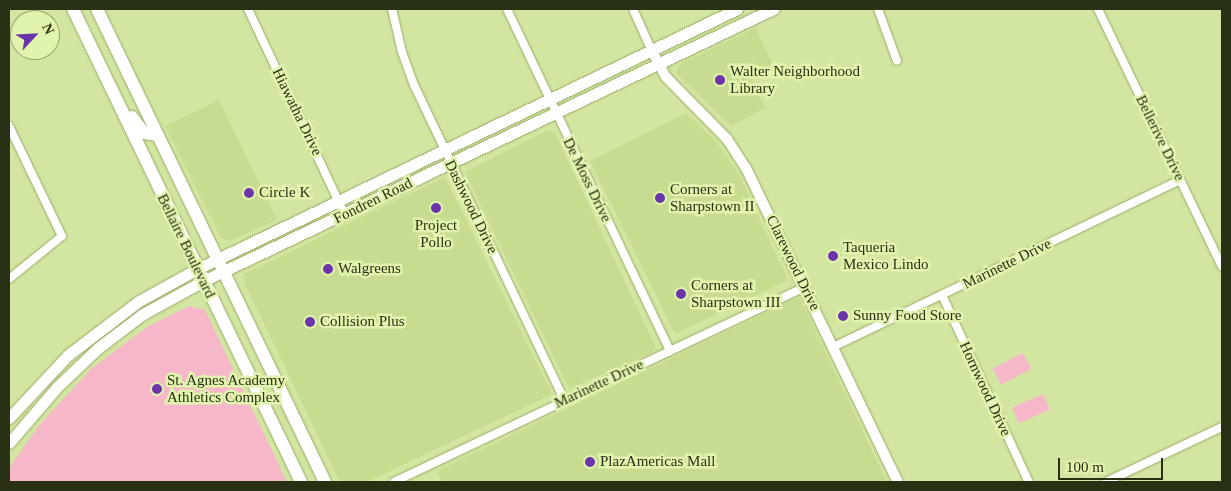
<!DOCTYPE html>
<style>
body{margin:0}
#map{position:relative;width:1231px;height:491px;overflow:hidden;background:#d2e6a1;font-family:Georgia,serif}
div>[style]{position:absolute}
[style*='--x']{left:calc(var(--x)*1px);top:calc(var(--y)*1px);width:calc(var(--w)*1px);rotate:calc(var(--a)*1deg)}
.built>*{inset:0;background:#c7dc90}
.green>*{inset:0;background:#f6b8c8;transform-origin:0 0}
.roads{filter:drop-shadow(0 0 1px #9aac69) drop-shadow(0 0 1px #9aac69)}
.minor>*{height:8px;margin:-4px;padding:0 4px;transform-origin:4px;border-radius:4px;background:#fff}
.tertiary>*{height:10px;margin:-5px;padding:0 5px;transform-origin:5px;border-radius:5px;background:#fff}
.secondary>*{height:11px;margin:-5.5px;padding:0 5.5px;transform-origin:5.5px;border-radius:5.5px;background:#fff}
.primary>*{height:12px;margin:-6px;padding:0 6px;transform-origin:6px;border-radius:6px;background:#fff}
.dots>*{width:14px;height:14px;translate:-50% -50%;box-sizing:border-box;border:2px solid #e0f4ae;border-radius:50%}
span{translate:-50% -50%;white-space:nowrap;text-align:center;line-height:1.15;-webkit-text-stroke:5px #e0f4ae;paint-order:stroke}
.poi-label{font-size:15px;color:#293115}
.left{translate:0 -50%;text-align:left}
.street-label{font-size:15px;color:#293115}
.frame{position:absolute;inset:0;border:10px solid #293115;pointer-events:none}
.north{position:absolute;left:10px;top:10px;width:50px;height:50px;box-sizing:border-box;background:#e0f4ae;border:1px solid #97a671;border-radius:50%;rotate:65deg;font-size:14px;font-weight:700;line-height:20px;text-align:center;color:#293115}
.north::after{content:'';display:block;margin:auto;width:18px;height:22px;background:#6c34aa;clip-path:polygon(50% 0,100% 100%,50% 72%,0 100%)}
.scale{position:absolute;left:1058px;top:458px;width:105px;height:22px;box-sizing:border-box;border:2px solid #293115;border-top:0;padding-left:6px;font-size:15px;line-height:18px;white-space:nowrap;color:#293115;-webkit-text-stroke:4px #e0f4ae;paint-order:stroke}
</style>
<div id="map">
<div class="built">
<i style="clip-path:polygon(756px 28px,773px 66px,750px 77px,765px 108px,731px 126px,676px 73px,680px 64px)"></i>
<i style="clip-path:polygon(219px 100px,277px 220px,230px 241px,221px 238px,165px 126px)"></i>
<i style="clip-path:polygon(686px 113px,716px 142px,738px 173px,788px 280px,675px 334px,590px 161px)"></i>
<i style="clip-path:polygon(548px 130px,555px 133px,657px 350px,569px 389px,465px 172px)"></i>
<i style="clip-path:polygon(445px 177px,552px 394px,367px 482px,340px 482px,244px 282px,244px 274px)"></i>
<i style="clip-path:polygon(799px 297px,887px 482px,442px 482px,437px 471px)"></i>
</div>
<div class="green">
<i style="clip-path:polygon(189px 306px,205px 310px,287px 482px,9px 482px,9px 468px,40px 424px,91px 369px,147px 327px)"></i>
<i style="left:1023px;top:353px;width:18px;height:34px;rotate:63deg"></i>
<i style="left:1043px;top:394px;width:17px;height:34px;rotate:66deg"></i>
</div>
<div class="roads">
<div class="minor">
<i style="--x:248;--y:9;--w:228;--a:64.8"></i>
<i style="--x:392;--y:9;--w:44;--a:76.9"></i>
<i style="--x:402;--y:52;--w:37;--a:70"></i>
<i style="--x:415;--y:87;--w:347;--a:64.5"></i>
<i style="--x:507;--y:9;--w:379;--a:64.5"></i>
<i style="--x:633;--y:9;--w:44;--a:65.8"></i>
<i style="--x:878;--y:9;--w:55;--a:69.9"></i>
<i style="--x:1098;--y:9;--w:286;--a:64.3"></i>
<i style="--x:9;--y:126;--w:122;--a:64.3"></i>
<i style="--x:62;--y:236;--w:68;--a:140.9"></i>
<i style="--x:942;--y:295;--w:206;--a:65.1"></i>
<i style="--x:833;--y:347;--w:385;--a:-25.7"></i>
<i style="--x:394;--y:482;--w:454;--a:-25.4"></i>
<i style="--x:1106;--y:482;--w:128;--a:-25.4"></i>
</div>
<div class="tertiary">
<i style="--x:651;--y:49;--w:32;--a:62"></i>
<i style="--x:666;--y:77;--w:87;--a:45.5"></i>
<i style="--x:727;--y:139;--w:35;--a:57"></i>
<i style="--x:746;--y:168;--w:349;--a:64.2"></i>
</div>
<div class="secondary">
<i style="--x:9;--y:418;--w:86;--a:-46.9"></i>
<i style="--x:68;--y:355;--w:89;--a:-37.3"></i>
<i style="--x:139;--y:301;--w:66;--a:-28.9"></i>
<i style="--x:197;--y:269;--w:599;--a:-25.71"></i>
<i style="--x:9;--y:443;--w:74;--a:-49.4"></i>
<i style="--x:57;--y:387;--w:57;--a:-43.6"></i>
<i style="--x:98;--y:348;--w:56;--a:-37.1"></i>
<i style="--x:143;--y:314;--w:68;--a:-28.8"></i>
<i style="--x:203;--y:281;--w:632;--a:-25.51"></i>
</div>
<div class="primary">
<i style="--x:73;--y:9;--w:525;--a:64.26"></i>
<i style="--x:97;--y:9;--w:525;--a:64.26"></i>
<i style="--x:132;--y:117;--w:20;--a:53"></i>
<i style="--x:144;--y:133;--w:14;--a:8"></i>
</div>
</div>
<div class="dots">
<i style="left:720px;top:80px;background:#6c34aa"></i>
<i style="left:249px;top:193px;background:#6c34aa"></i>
<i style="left:660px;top:198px;background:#6c34aa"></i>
<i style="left:436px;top:208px;background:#6c34aa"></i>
<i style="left:833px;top:256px;background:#6c34aa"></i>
<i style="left:328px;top:269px;background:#6c34aa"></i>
<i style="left:681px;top:294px;background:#6c34aa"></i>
<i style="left:843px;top:316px;background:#6c34aa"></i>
<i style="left:310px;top:322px;background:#6c34aa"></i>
<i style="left:157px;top:389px;background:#6c34aa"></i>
<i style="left:590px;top:462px;background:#6c34aa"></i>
</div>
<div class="poi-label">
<span class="left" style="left:730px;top:80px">Walter Neighborhood<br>Library</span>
<span class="left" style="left:670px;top:198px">Corners at<br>Sharpstown II</span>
<span class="left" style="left:259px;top:193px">Circle K</span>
<span style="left:436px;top:234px">Project<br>Pollo</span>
<span class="left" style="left:843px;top:256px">Taqueria<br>Mexico Lindo</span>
<span class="left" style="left:338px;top:269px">Walgreens</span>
<span class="left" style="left:691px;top:294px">Corners at<br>Sharpstown III</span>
<span class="left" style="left:853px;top:316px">Sunny Food Store</span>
<span class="left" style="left:320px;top:322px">Collision Plus</span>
<span class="left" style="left:167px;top:389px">St. Agnes Academy<br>Athletics Complex</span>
<span class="left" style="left:600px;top:462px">PlazAmericas Mall</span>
</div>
<div class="street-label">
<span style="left:297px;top:112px;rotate:64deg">Hiawatha Drive</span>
<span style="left:1160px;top:138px;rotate:64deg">Bellerive Drive</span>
<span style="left:587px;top:180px;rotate:64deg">De Moss Drive</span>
<span style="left:373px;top:201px;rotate:-26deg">Fondren Road</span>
<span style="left:471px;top:207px;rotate:64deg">Dashwood Drive</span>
<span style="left:186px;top:246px;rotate:64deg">Bellaire Boulevard</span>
<span style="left:793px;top:263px;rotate:64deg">Clarewood Drive</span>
<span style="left:1007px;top:264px;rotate:-26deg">Marinette Drive</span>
<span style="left:599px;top:384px;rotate:-25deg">Marinette Drive</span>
<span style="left:985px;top:389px;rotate:65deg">Hornwood Drive</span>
</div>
<div class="frame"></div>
<div class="north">N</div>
<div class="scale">100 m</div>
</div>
